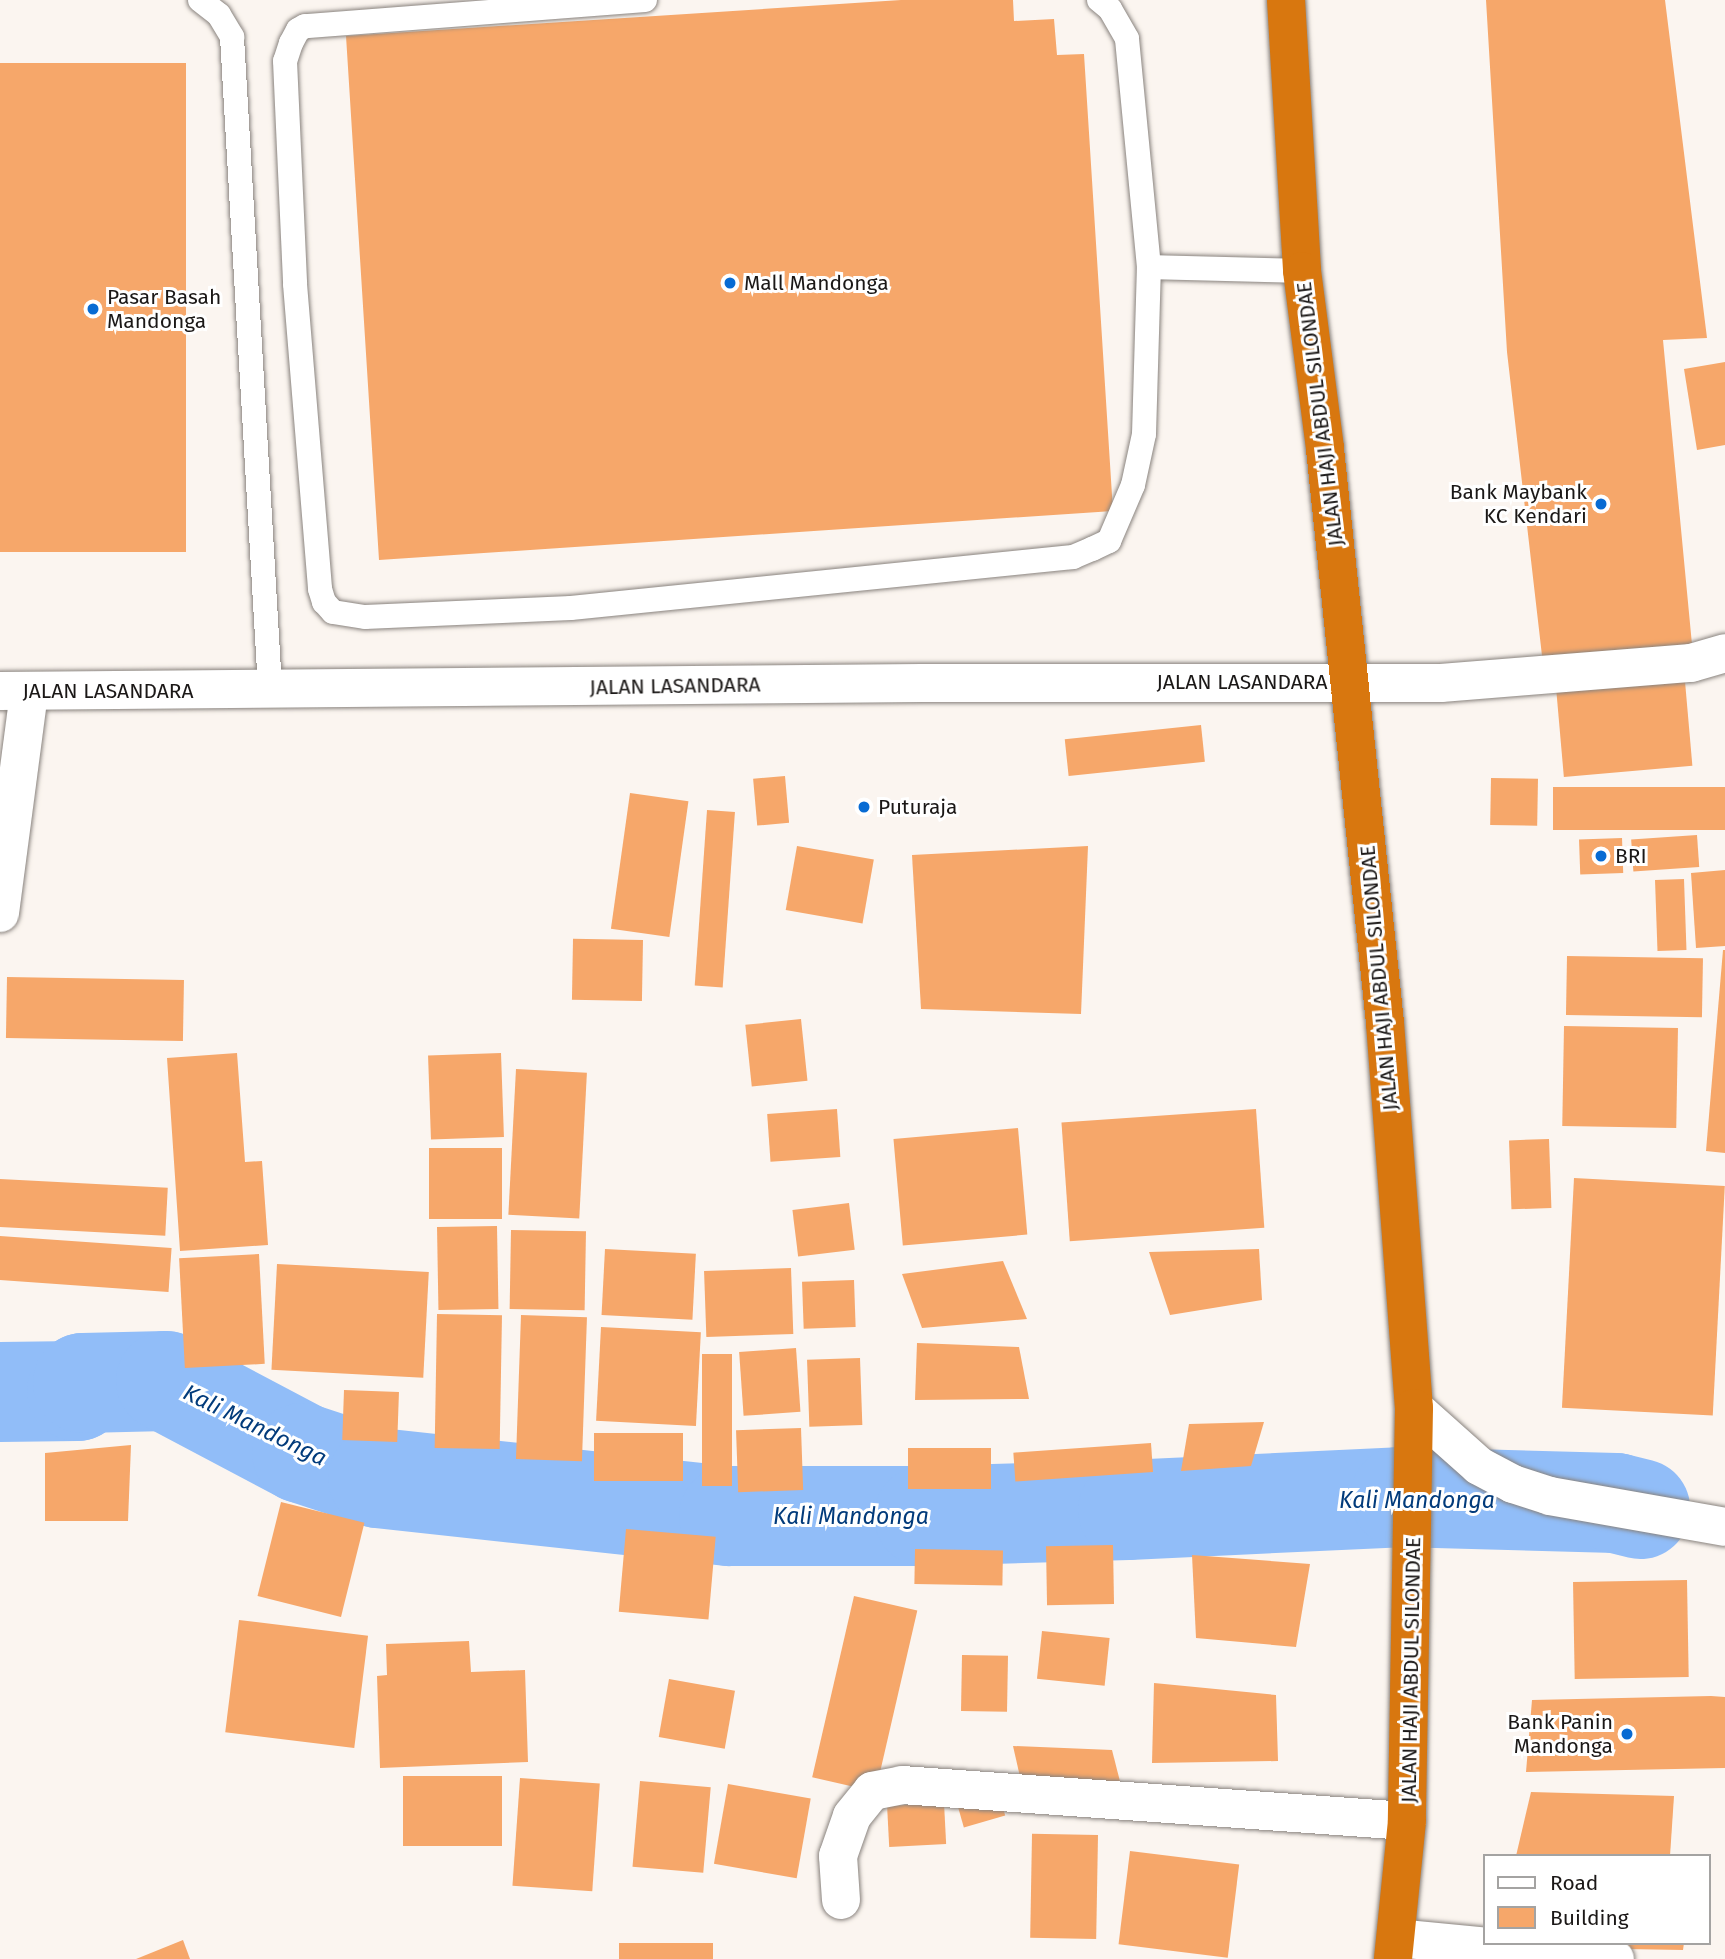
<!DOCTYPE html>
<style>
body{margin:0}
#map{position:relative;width:1725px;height:1959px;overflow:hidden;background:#fbf5f0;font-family:"Fira Sans",sans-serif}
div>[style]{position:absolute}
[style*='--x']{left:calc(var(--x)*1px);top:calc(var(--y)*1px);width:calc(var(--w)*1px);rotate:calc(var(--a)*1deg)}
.river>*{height:100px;margin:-50px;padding:0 50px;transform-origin:50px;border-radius:50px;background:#91bdf8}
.building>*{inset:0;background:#f6a76a;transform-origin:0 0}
.roads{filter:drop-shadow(0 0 2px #89837e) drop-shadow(0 0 2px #89837e)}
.lane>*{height:24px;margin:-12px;padding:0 12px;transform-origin:12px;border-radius:12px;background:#fff}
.street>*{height:38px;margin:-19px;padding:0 19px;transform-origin:19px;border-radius:19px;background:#fff}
.highway>*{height:38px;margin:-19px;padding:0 19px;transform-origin:19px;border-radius:19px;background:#d8770f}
.dots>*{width:19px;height:19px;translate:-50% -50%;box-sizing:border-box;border:4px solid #fff;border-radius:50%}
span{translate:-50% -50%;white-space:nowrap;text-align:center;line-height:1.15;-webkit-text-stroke:6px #fff;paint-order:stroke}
.poi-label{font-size:21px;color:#1b1817}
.left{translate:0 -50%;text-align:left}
.right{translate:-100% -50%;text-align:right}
.street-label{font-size:21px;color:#1b1817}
.water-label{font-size:23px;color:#023b7b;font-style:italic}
.legend{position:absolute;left:1483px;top:1854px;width:228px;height:91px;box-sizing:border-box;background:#fff;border:2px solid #a4a3a2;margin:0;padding:9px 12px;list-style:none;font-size:21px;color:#1b1817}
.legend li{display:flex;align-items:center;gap:14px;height:35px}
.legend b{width:35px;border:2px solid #a4a3a2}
</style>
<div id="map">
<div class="river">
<i style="--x:0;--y:1392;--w:77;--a:-0.7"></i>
<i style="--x:77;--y:1391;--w:10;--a:-53"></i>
<i style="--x:83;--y:1383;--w:83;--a:-1.4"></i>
<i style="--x:166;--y:1381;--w:154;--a:27.9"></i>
<i style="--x:302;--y:1453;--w:80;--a:18.2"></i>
<i style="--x:378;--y:1478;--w:353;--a:6.2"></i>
<i style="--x:729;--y:1516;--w:195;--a:0"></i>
<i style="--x:924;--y:1516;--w:204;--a:-1.7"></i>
<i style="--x:1128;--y:1510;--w:272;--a:-2.7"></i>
<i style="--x:1400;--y:1497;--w:216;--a:1.6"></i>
<i style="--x:1616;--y:1503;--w:25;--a:14"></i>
</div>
<div class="building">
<i style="clip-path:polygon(901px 0,1013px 0,1014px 21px,1054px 19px,1057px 55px,1084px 54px,1113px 511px,379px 560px,346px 36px)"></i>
<i style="clip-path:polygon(1486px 0,1665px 0,1707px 338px,1663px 340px,1693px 655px,1544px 673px,1507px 352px)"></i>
<i style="left:186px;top:63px;width:489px;height:186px;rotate:90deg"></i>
<i style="clip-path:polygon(1725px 362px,1725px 445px,1697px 450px,1684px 369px)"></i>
<i style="left:1684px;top:670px;width:96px;height:129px;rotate:85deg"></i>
<i style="left:1201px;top:725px;width:37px;height:137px;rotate:84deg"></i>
<i style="left:785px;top:776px;width:47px;height:32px;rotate:85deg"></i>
<i style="left:1491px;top:778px;width:47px;height:47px;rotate:1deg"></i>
<i style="left:1725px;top:787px;width:43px;height:172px;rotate:90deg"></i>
<i style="left:630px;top:793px;width:59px;height:137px;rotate:8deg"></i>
<i style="left:707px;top:810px;width:28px;height:176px;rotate:4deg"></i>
<i style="left:1697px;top:835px;width:32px;height:66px;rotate:86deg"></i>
<i style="left:1622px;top:838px;width:35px;height:43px;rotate:88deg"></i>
<i style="left:797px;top:846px;width:78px;height:65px;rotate:10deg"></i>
<i style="clip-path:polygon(1088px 846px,1081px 1014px,921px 1009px,912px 855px)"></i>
<i style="clip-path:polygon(1725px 870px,1725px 946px,1696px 948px,1691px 873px)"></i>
<i style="left:1684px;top:879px;width:71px;height:29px;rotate:88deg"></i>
<i style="left:643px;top:940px;width:61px;height:70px;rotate:91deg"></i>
<i style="clip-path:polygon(1723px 950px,1725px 950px,1725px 1153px,1706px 1151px)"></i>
<i style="left:1567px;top:956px;width:136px;height:59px;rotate:1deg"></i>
<i style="left:7px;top:977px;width:177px;height:61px;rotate:1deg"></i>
<i style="left:801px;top:1019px;width:62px;height:56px;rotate:84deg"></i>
<i style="left:1564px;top:1026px;width:114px;height:100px;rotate:1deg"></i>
<i style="clip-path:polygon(237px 1053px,245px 1162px,262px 1161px,268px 1245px,180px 1251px,167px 1058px)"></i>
<i style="left:501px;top:1053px;width:84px;height:73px;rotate:88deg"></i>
<i style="left:516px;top:1069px;width:71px;height:146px;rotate:3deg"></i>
<i style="left:837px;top:1109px;width:48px;height:70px;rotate:86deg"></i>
<i style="left:1256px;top:1109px;width:119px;height:195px;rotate:86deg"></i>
<i style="left:1018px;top:1128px;width:107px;height:125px;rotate:85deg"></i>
<i style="left:1549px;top:1139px;width:69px;height:40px;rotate:88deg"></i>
<i style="left:429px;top:1148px;width:73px;height:71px"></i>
<i style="left:1574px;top:1178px;width:151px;height:230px;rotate:3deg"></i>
<i style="left:0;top:1179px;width:168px;height:48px;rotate:3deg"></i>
<i style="left:849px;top:1203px;width:47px;height:57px;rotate:83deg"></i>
<i style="left:497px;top:1226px;width:83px;height:60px;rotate:89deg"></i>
<i style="left:511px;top:1230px;width:75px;height:79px;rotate:1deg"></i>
<i style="left:0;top:1236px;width:172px;height:44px;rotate:4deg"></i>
<i style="left:605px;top:1249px;width:91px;height:66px;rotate:3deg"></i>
<i style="clip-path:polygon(1259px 1249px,1262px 1300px,1170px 1315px,1149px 1252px)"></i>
<i style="left:259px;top:1254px;width:110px;height:80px;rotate:87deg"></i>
<i style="clip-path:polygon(1003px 1261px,1027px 1319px,922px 1328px,902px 1274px)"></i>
<i style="left:277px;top:1264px;width:152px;height:106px;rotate:3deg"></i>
<i style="left:791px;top:1268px;width:66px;height:87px;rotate:88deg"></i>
<i style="left:854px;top:1280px;width:47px;height:52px;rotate:88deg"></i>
<i style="left:437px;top:1314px;width:65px;height:134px;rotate:1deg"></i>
<i style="left:521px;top:1315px;width:66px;height:144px;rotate:2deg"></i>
<i style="left:601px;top:1327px;width:100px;height:94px;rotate:3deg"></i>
<i style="clip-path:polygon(917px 1343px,1019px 1347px,1029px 1399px,915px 1400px)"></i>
<i style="left:796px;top:1348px;width:64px;height:57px;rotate:86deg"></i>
<i style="left:702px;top:1354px;width:30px;height:132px"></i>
<i style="left:860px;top:1358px;width:67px;height:53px;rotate:88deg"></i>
<i style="left:344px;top:1390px;width:55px;height:50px;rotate:2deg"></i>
<i style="clip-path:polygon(1264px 1422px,1251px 1466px,1181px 1471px,1189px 1424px)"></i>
<i style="left:801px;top:1428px;width:62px;height:65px;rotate:88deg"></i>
<i style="left:594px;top:1433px;width:89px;height:48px"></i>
<i style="left:1151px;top:1443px;width:29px;height:138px;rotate:86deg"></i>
<i style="clip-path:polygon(131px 1445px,128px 1521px,45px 1521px,45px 1453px)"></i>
<i style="left:991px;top:1448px;width:41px;height:83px;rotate:90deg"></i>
<i style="left:281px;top:1502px;width:86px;height:97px;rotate:14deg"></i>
<i style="left:626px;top:1529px;width:90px;height:83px;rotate:5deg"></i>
<i style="left:1113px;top:1545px;width:59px;height:67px;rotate:89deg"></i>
<i style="left:915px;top:1549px;width:88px;height:35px;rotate:1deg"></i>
<i style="clip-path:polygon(1192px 1555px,1310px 1564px,1296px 1647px,1196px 1638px)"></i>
<i style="left:1687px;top:1580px;width:97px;height:114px;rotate:89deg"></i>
<i style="left:854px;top:1596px;width:65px;height:186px;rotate:13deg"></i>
<i style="left:239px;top:1620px;width:130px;height:113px;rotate:7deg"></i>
<i style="left:1042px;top:1631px;width:68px;height:48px;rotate:6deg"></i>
<i style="clip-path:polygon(469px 1641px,471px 1672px,525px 1670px,528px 1762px,380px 1768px,377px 1676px,387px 1675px,386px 1644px)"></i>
<i style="left:962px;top:1655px;width:46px;height:56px;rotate:1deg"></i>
<i style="left:669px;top:1679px;width:67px;height:59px;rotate:10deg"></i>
<i style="clip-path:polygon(1154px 1683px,1276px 1695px,1278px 1761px,1152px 1763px)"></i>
<i style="clip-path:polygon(1711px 1696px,1725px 1697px,1725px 1768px,1526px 1772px,1532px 1700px)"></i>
<i style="clip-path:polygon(1013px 1746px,1112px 1750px,1126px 1805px,1028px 1812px)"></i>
<i style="left:403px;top:1776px;width:99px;height:70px"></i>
<i style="left:520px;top:1778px;width:80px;height:108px;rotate:4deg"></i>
<i style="left:995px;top:1780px;width:37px;height:43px;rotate:74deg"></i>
<i style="left:640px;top:1781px;width:71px;height:86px;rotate:5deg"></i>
<i style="left:728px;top:1784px;width:84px;height:81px;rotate:10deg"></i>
<i style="clip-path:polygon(1531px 1792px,1674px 1796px,1670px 1856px,1516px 1856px)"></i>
<i style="left:944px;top:1803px;width:41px;height:57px;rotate:87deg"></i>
<i style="left:1098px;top:1835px;width:104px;height:66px;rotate:91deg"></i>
<i style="left:1130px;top:1851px;width:110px;height:94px;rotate:7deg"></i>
<i style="clip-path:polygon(183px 1940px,190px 1959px,136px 1959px)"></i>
<i style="left:619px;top:1943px;width:94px;height:16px"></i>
<i style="clip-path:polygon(1516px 1943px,1684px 1943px,1683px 1950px,1516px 1947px)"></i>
</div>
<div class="roads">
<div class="lane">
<i style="--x:200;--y:0;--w:24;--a:38"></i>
<i style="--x:219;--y:15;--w:26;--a:59"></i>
<i style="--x:232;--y:37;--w:653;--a:86.66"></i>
<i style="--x:645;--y:0;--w:341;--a:175.6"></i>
<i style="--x:305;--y:26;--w:8;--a:150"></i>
<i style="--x:298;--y:30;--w:15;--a:118"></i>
<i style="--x:291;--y:43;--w:19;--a:108"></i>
<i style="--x:285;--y:61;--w:223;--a:87.4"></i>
<i style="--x:295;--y:284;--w:306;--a:85.3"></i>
<i style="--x:320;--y:589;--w:14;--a:73"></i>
<i style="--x:324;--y:602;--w:13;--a:48"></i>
<i style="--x:333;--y:612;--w:32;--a:9"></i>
<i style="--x:365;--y:617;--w:206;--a:-2.5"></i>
<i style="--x:571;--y:608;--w:505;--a:-5.8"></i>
<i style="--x:1073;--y:557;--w:21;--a:-23"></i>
<i style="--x:1092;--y:549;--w:19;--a:-25"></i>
<i style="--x:1109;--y:541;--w:61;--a:-66.8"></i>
<i style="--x:1133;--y:485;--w:52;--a:-77.8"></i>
<i style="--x:1144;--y:434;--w:167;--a:-88.3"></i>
<i style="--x:1099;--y:0;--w:14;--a:39"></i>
<i style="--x:1110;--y:9;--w:34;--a:60"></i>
<i style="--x:1127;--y:39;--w:229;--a:84.5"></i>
<i style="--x:1149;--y:267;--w:153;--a:1.5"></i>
</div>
<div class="street">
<i style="--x:0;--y:691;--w:922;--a:-0.5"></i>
<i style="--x:922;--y:683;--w:519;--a:0"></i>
<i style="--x:1441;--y:683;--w:251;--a:-4.6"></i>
<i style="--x:1691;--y:663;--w:35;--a:-16"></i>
<i style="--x:0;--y:913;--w:223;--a:-82.5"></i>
<i style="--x:1414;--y:1408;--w:87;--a:41.7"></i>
<i style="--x:1479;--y:1466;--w:38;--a:28"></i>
<i style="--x:1513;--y:1484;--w:39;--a:18"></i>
<i style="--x:1550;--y:1496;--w:178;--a:10"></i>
<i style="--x:841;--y:1900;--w:44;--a:-93.9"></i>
<i style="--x:838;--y:1856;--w:42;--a:-70.7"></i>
<i style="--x:852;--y:1816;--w:32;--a:-51"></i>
<i style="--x:872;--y:1791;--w:31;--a:-11"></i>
<i style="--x:902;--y:1785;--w:506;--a:4.08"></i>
<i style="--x:1396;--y:1938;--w:220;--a:5.5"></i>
</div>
<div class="highway">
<i style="--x:1286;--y:0;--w:271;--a:86.6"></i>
<i style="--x:1302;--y:271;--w:179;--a:82.6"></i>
<i style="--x:1325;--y:449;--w:577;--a:84.03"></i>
<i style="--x:1385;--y:1023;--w:386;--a:85.7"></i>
<i style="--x:1414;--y:1408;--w:413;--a:91"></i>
<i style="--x:1407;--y:1821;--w:139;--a:95.8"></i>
</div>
</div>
<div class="dots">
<i style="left:730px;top:283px;background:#086bd3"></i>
<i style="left:93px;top:309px;background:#086bd3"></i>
<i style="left:1601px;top:504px;background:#086bd3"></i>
<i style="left:864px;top:807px;background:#086bd3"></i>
<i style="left:1601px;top:856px;background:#086bd3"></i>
<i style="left:1627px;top:1734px;background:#086bd3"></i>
</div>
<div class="poi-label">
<span class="left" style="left:744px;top:283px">Mall Mandonga</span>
<span class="left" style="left:107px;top:309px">Pasar Basah<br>Mandonga</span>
<span class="right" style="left:1587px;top:504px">Bank Maybank<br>KC Kendari</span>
<span class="left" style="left:878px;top:807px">Puturaja</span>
<span class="left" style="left:1615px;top:856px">BRI</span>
<span class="right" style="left:1613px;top:1734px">Bank Panin<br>Mandonga</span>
</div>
<div class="street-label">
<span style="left:1320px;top:414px;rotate:-97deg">JALAN HAJI ABDUL SILONDAE</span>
<span style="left:1242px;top:682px">JALAN LASANDARA</span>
<span style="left:675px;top:686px;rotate:-1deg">JALAN LASANDARA</span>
<span style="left:108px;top:691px">JALAN LASANDARA</span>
<span style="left:1379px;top:978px;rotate:-95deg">JALAN HAJI ABDUL SILONDAE</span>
<span style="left:1411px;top:1670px;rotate:-89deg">JALAN HAJI ABDUL SILONDAE</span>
</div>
<div class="water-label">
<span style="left:255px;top:1425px;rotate:26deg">Kali Mandonga</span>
<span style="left:1417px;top:1500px">Kali Mandonga</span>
<span style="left:851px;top:1516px">Kali Mandonga</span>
</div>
<ul class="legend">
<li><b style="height:9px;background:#fff"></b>Road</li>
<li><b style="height:19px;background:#f6a76a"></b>Building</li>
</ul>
</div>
